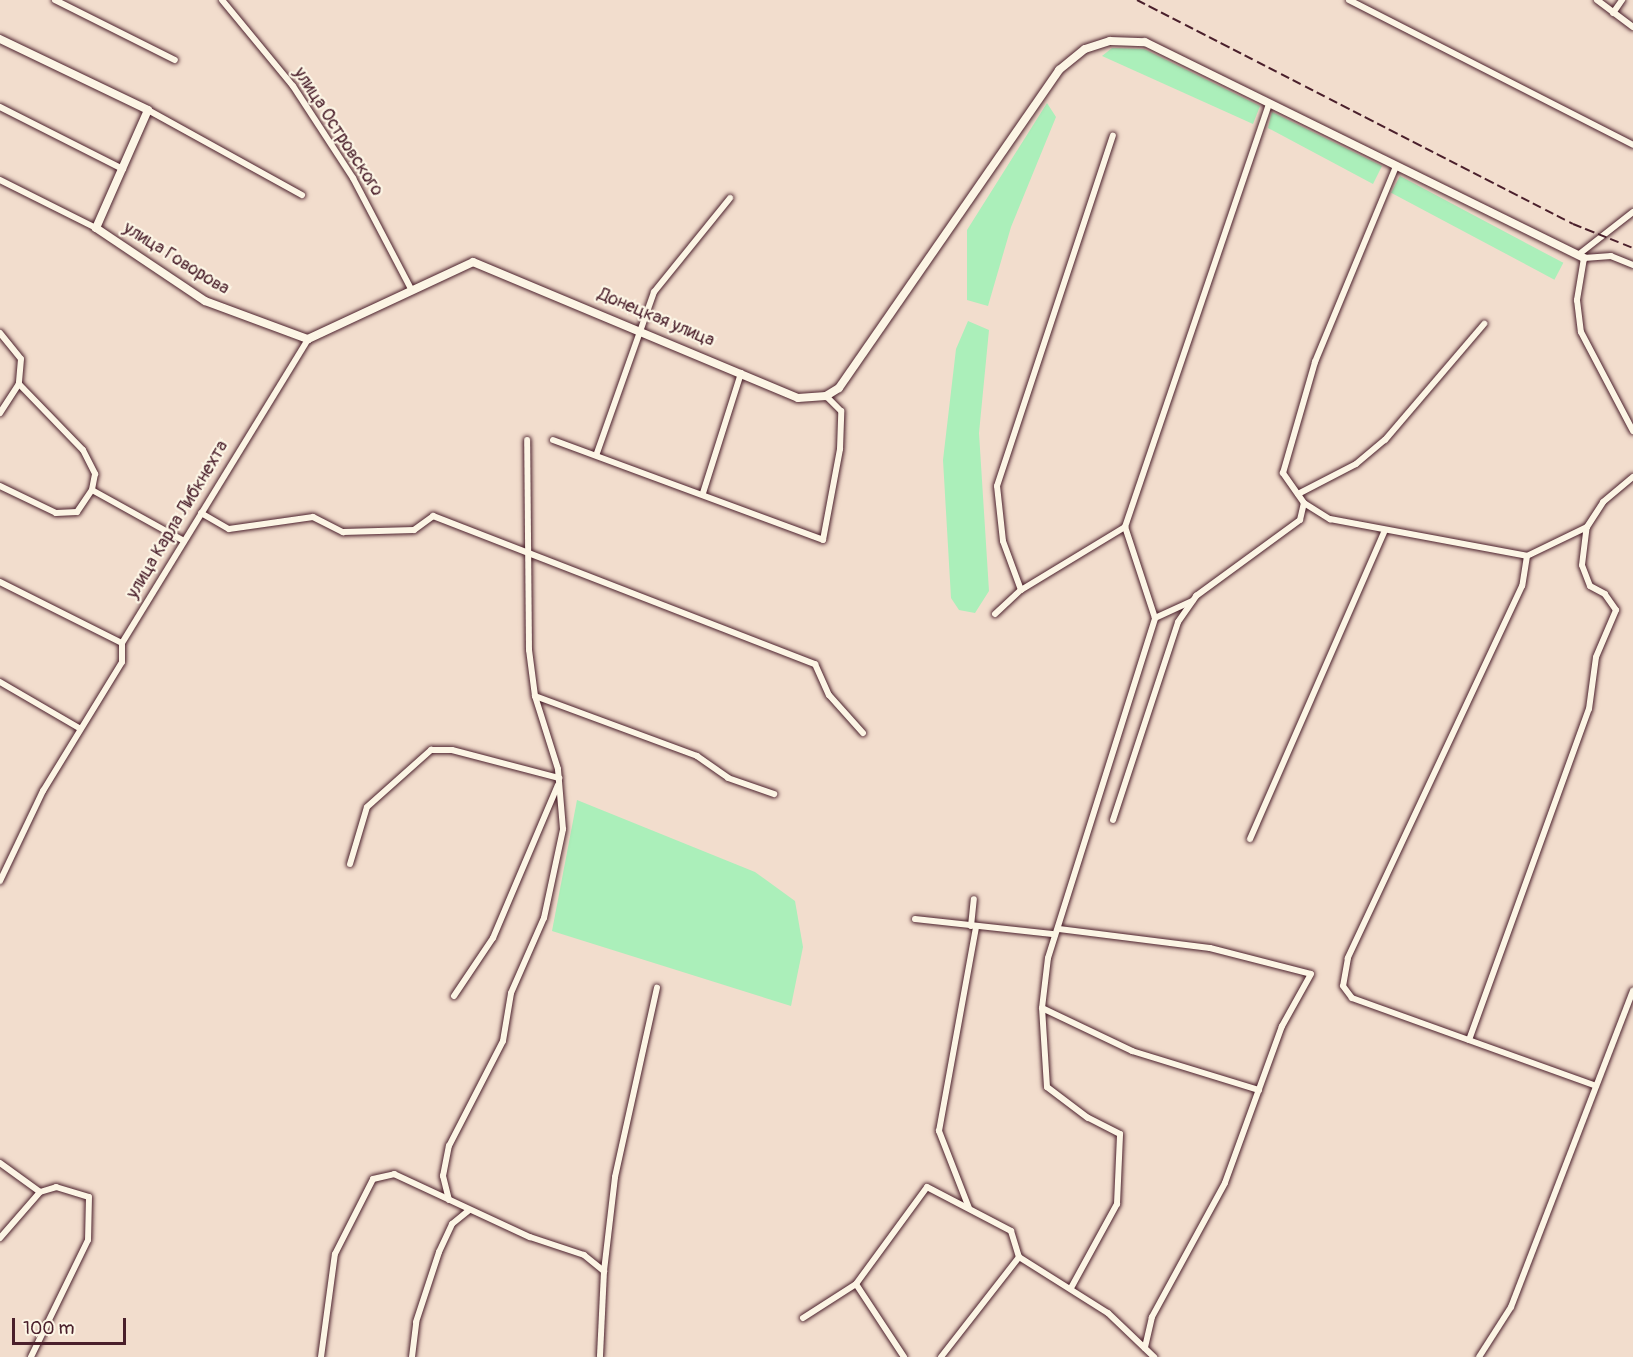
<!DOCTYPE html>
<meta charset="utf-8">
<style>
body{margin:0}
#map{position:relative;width:1633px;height:1357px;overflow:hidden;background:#f2ddcd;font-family:Pangolin,sans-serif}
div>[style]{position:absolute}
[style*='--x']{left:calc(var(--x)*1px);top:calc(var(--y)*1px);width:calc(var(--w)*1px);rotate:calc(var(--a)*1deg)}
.green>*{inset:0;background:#abefba;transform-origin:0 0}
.roads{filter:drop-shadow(0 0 2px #4a1f2b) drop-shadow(0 0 2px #4a1f2b)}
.minor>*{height:6px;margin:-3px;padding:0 3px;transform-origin:3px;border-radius:3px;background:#fcf5e5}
.tertiary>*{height:8px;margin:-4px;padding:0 4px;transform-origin:4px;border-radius:4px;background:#fcf5e5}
.rail>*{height:2px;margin-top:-1px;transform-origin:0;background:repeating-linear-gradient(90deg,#4a1f2b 0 9px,transparent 0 13.5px)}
span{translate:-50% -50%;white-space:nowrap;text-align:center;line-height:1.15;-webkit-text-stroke:4.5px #fcf5e5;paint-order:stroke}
.street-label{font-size:18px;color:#4a1f2b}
.scale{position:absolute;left:12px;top:1318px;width:114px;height:27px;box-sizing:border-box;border:3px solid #4a1f2b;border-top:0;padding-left:8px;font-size:18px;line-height:21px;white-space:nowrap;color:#4a1f2b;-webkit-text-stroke:4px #fcf5e5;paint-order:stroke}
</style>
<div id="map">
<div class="green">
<i style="clip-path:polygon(1112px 48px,1144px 49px,1260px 106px,1253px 124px,1102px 56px)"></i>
<i style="clip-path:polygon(1047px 103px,1056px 117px,1011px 227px,988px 306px,967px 300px,967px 230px)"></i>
<i style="clip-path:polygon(1272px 112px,1382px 166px,1373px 184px,1268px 128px)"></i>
<i style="left:1400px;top:176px;width:185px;height:19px;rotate:28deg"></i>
<i style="clip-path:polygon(968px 321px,989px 330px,979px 433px,989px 591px,975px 613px,959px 610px,951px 598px,943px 460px,956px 349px)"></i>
<i style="clip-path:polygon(577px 800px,755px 872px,795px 901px,803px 947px,791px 1006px,552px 931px)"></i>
</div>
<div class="roads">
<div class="minor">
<i style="--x:55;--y:0;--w:134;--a:26.6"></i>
<i style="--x:222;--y:0;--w:112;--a:50.5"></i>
<i style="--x:293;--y:86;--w:110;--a:56.9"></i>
<i style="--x:353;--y:178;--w:127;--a:62.4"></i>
<i style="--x:1349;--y:0;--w:319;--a:27"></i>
<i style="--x:1597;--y:0;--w:45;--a:36.9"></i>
<i style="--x:1613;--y:13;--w:16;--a:-55"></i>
<i style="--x:0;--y:107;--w:138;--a:26.8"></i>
<i style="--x:148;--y:110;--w:176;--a:28.9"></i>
<i style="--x:0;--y:180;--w:107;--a:26.6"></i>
<i style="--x:1578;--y:255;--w:70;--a:-38"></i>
<i style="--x:1633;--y:265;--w:24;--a:-158"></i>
<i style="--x:1611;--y:256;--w:27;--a:176"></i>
<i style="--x:1584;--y:258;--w:43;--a:99.5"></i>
<i style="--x:1577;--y:300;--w:32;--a:83"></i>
<i style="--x:1581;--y:332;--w:112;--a:62.3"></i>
<i style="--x:0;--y:333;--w:33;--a:51"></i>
<i style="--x:21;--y:359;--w:25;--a:95"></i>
<i style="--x:19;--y:384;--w:92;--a:45.9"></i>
<i style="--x:83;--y:450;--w:27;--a:63"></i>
<i style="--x:95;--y:474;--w:16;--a:101"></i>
<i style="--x:0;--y:413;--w:35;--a:-57"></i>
<i style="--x:553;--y:440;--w:288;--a:20.3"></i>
<i style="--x:823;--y:540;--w:93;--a:-79.4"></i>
<i style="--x:840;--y:449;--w:38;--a:-88"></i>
<i style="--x:841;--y:411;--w:21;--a:-135"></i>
<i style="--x:597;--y:453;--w:171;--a:-70.5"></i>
<i style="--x:654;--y:292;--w:121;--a:-51"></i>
<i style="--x:0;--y:486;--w:62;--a:25.7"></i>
<i style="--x:56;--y:513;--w:21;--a:-3"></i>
<i style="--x:77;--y:512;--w:27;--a:-56"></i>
<i style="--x:92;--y:490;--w:105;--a:29"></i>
<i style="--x:703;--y:493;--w:126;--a:-72.4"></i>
<i style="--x:1298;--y:494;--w:65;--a:-27.3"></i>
<i style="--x:1356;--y:464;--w:38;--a:-40"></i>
<i style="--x:1385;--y:440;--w:153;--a:-49.5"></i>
<i style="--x:1304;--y:503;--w:31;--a:32"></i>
<i style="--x:1330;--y:519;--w:200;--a:10.6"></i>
<i style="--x:201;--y:513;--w:32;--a:30"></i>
<i style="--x:229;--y:529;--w:85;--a:-8.1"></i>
<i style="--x:313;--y:517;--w:34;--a:27"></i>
<i style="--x:343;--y:532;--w:71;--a:-1.6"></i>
<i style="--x:414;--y:530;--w:24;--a:-36"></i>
<i style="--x:433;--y:516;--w:410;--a:21.2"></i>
<i style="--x:815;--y:664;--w:34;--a:66"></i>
<i style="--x:829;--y:695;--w:51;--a:48.2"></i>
<i style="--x:1587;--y:527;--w:30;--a:-57"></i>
<i style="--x:1603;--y:502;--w:39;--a:-40"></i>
<i style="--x:0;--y:582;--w:136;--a:26.6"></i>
<i style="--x:1021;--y:590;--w:52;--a:-110.2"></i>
<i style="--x:1003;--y:541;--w:55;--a:-96.2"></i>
<i style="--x:997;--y:486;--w:369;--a:-71.7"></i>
<i style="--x:995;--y:614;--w:35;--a:-43"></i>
<i style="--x:1021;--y:590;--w:122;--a:-31.2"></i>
<i style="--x:1155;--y:618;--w:96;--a:-108.2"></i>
<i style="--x:1125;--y:527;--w:448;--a:-71.2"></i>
<i style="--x:0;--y:682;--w:91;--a:30.2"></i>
<i style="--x:535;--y:696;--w:173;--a:20.3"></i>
<i style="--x:697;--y:756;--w:38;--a:35"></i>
<i style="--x:728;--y:778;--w:49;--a:19.2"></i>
<i style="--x:1113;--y:820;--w:208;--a:-71.8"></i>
<i style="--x:1178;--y:622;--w:32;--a:-55"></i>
<i style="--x:1196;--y:596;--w:129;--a:-36.2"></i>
<i style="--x:1300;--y:520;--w:17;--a:-77"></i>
<i style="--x:1304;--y:503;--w:37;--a:-125"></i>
<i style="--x:1283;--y:473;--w:116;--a:-73.9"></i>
<i style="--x:1315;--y:362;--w:212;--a:-67.5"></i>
<i style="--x:1250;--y:839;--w:337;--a:-66.4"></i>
<i style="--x:350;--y:864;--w:59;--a:-73.4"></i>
<i style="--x:367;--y:807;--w:86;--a:-41.7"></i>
<i style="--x:431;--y:750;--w:21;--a:0"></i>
<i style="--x:452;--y:750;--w:111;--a:14.7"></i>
<i style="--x:0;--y:881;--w:100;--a:-64.5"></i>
<i style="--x:43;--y:791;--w:151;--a:-58.5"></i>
<i style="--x:122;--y:662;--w:19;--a:-90"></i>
<i style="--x:122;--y:643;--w:356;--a:-58.5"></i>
<i style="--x:915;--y:919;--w:138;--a:6.2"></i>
<i style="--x:971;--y:926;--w:27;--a:-84"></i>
<i style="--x:1059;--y:929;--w:152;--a:7.2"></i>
<i style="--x:1210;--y:948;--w:104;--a:14.4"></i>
<i style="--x:1311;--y:974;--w:60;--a:119.1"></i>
<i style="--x:1282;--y:1026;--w:167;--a:110"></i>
<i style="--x:1225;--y:1183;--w:153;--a:118.6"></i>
<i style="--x:1152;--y:1317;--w:32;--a:103"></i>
<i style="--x:454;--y:996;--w:70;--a:-56.1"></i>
<i style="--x:493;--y:938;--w:166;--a:-67"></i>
<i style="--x:1042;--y:1008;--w:100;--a:25.5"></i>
<i style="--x:1132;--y:1051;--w:133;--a:17.1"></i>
<i style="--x:1469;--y:1040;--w:352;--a:-70.1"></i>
<i style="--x:1589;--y:709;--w:52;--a:-82.3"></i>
<i style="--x:1596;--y:657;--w:51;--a:-66.9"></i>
<i style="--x:1616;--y:610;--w:19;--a:-125"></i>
<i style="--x:1605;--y:594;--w:17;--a:-152"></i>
<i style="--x:1590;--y:586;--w:22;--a:-111"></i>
<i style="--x:1582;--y:565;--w:38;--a:-83"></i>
<i style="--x:1587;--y:527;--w:67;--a:154.2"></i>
<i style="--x:1527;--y:556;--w:30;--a:99"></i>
<i style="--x:1522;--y:586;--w:411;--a:115.1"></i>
<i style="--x:1348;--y:958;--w:28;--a:100"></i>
<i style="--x:1343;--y:986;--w:15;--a:53"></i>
<i style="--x:1352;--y:998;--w:259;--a:19.8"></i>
<i style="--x:0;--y:1163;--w:49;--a:35.9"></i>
<i style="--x:449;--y:1200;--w:25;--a:-104"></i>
<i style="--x:443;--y:1176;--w:31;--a:-79"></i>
<i style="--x:449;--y:1146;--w:118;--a:-62.8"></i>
<i style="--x:503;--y:1041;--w:49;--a:-80.5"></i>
<i style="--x:511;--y:993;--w:82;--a:-66.3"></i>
<i style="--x:544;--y:918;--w:91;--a:-77.9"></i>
<i style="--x:563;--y:829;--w:60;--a:-94.8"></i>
<i style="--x:558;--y:769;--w:77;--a:-107.5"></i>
<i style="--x:535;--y:696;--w:46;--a:-97.4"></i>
<i style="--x:529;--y:650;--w:210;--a:-90.5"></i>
<i style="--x:969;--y:1208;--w:83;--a:-111.3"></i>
<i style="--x:939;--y:1131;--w:207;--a:-79.7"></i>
<i style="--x:0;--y:1238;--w:61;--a:-49"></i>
<i style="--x:40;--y:1192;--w:17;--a:-17"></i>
<i style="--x:56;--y:1187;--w:34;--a:17"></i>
<i style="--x:89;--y:1197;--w:43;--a:91.3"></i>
<i style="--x:88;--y:1240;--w:130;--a:116"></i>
<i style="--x:604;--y:1271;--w:95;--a:-83.3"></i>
<i style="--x:615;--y:1177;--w:194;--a:-77.5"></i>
<i style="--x:1071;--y:1288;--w:96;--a:-61.3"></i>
<i style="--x:1117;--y:1204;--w:70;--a:-87.5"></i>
<i style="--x:1120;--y:1134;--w:36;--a:-153"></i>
<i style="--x:1088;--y:1118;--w:51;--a:-142.9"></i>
<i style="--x:1047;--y:1087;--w:79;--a:-93.6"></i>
<i style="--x:1042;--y:1008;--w:50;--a:-83.2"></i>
<i style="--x:1048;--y:958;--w:356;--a:-72.5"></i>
<i style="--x:1155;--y:618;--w:41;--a:-24.7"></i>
<i style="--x:803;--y:1318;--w:63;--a:-32.7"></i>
<i style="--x:321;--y:1357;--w:104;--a:-82.3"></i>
<i style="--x:335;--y:1254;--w:84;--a:-63.1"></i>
<i style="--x:373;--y:1179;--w:22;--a:-13"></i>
<i style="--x:394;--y:1174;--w:150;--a:24.9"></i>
<i style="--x:530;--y:1237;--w:57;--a:18.4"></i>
<i style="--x:584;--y:1255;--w:26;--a:39"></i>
<i style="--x:604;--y:1271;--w:86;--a:92.7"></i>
<i style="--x:412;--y:1357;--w:35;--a:-83"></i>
<i style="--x:416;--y:1322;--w:74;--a:-71.8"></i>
<i style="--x:439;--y:1252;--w:31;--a:-65"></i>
<i style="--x:452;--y:1224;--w:22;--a:-39"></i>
<i style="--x:904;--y:1357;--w:87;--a:-123.3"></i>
<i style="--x:856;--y:1284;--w:120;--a:-53.8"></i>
<i style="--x:927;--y:1187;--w:95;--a:27.6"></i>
<i style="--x:1011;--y:1231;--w:27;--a:73"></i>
<i style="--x:1019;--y:1257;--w:105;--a:32.2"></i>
<i style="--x:1108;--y:1313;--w:64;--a:43.7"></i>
<i style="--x:941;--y:1357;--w:127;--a:-52"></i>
<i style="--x:1479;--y:1357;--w:59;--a:-57.4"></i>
<i style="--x:1511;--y:1307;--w:339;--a:-68.9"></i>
</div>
<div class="tertiary">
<i style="--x:0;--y:39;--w:164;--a:25.6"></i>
<i style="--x:148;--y:110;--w:129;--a:113.8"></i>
<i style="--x:96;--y:228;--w:131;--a:33.8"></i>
<i style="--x:205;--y:301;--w:110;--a:20.3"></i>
<i style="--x:308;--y:339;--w:182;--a:-25"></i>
<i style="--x:473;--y:262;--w:352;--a:22.7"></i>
<i style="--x:798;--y:398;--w:28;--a:-4"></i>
<i style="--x:826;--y:396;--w:15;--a:-32"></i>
<i style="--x:839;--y:388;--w:387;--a:-55.3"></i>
<i style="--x:1059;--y:70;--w:33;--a:-39"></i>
<i style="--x:1085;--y:49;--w:26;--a:-18"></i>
<i style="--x:1110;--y:41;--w:35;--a:2"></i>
<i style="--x:1145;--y:42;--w:489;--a:26.2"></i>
</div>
</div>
<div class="rail">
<i style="--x:1137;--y:0;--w:490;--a:27.2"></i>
<i style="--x:1573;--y:224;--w:65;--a:21.8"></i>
</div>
<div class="street-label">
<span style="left:338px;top:132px;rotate:57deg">улица Островского</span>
<span style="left:176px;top:259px;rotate:32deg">улица Говорова</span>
<span style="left:656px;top:318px;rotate:23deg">Донецкая улица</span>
<span style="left:178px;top:520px;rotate:-59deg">улица Карла Либкнехта</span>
</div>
<div class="scale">100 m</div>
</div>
